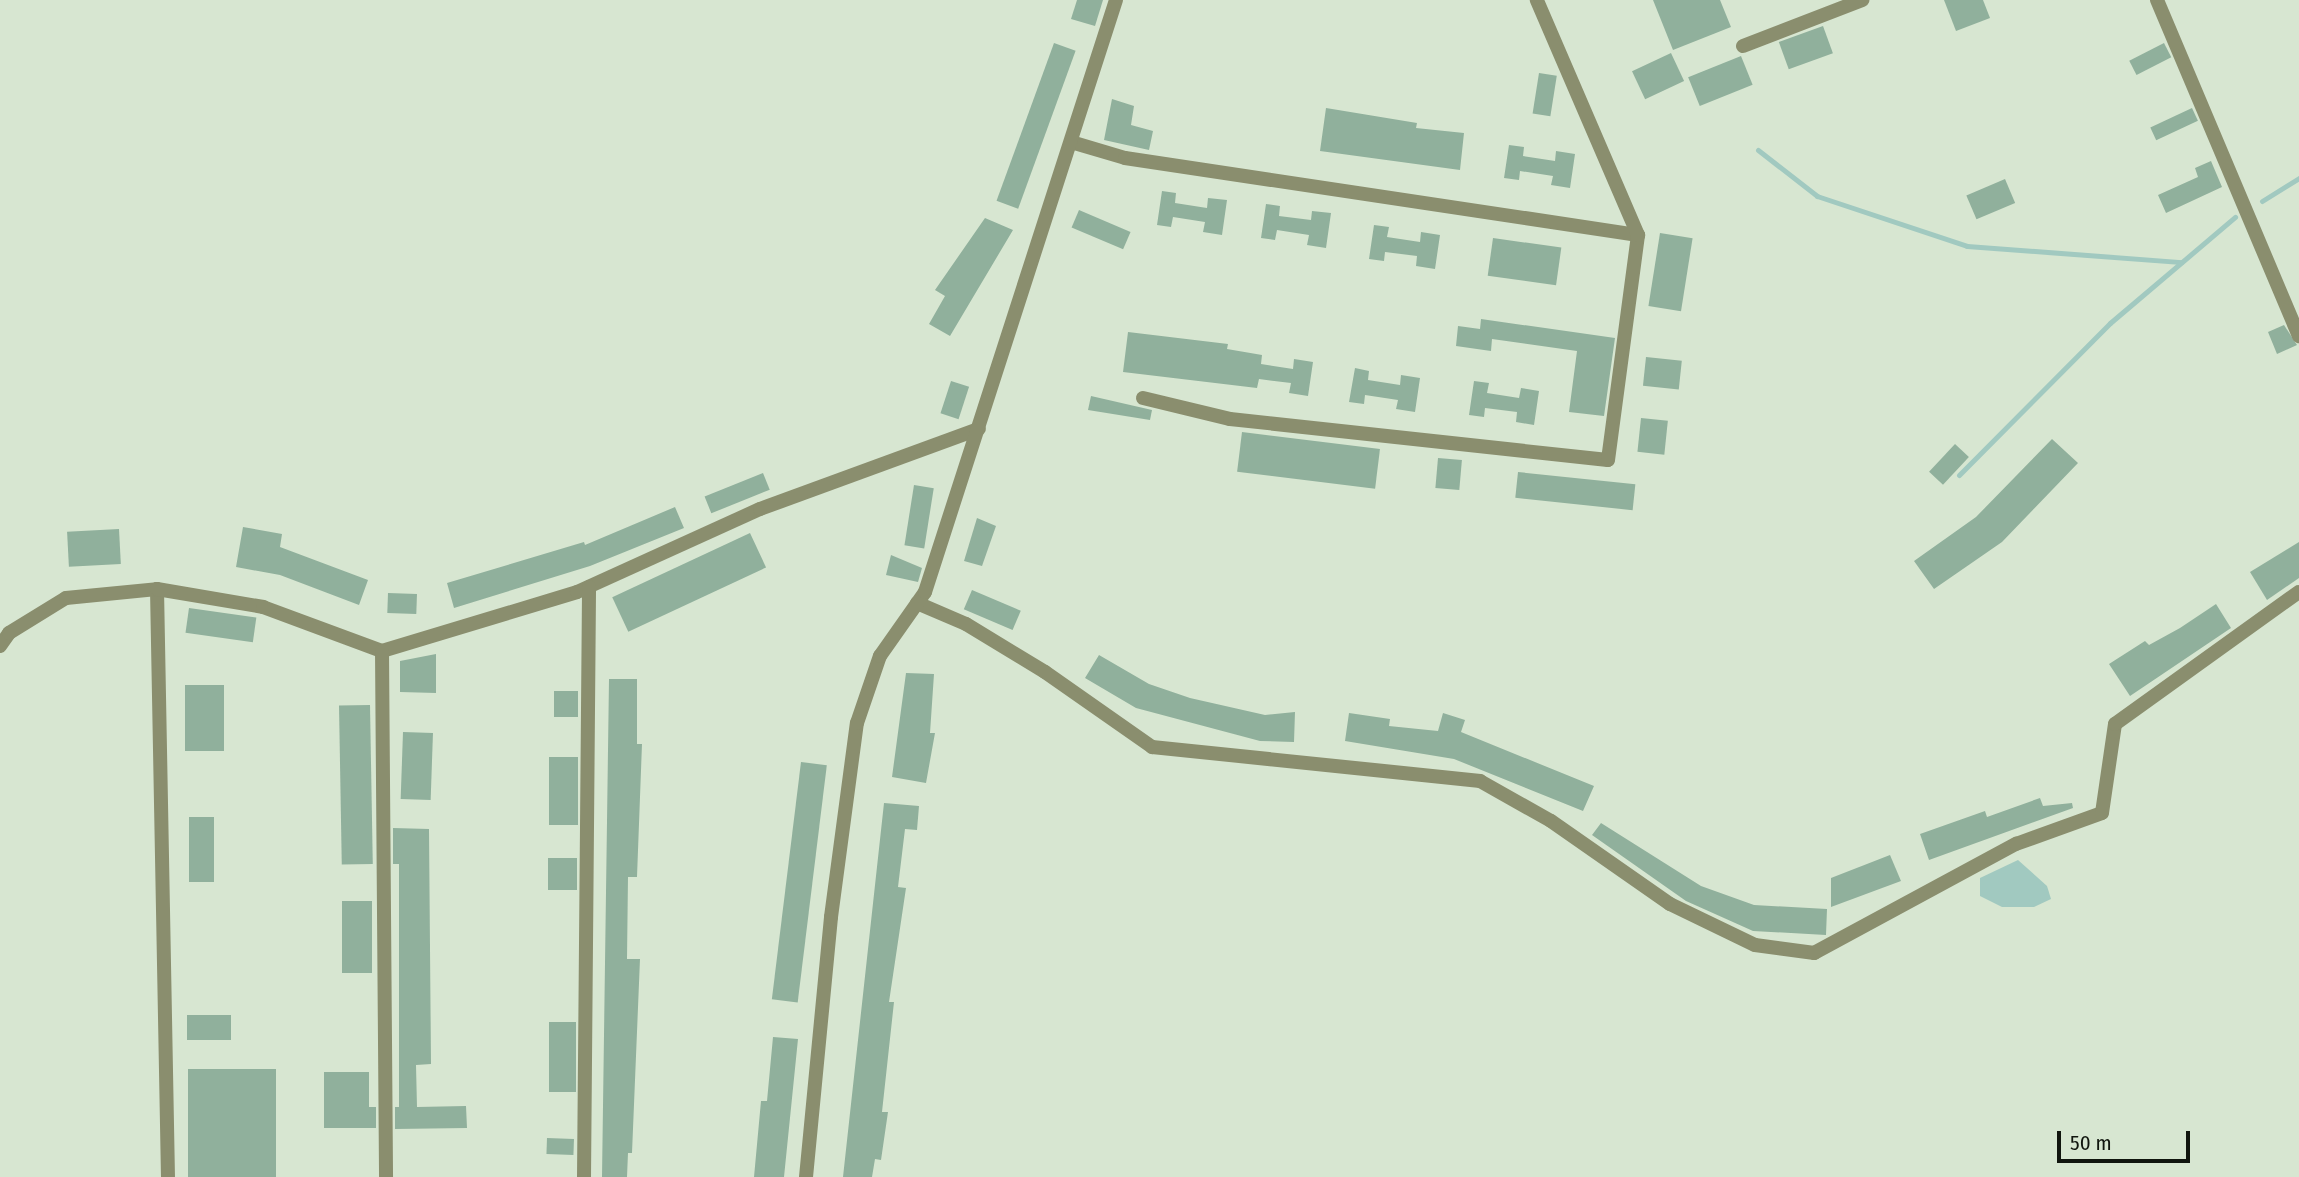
<!DOCTYPE html>
<style>
body{margin:0}
#map{position:relative;width:2299px;height:1177px;overflow:hidden;background:#d7e6d1;font-family:"Fira Sans Condensed",sans-serif}
div>[style]{position:absolute}
[style*='--x']{left:calc(var(--x)*1px);top:calc(var(--y)*1px);width:calc(var(--w)*1px);rotate:calc(var(--a)*1deg)}
.water>*{inset:0;background:#a1c9c0}
.stream>*{height:5px;margin:-2.5px;padding:0 2.5px;transform-origin:2.5px;border-radius:2.5px;background:#a1c9c0}
.building>*{inset:0;background:#90b09c;transform-origin:0 0}
.street>*{height:14px;margin:-7px;padding:0 7px;transform-origin:7px;border-radius:7px;background:#8a8e6e}
span{translate:-50% -50%;white-space:nowrap;text-align:center;line-height:1.15;-webkit-text-stroke:5px #d7e6d1;paint-order:stroke}
.scale{position:absolute;left:2057px;top:1131px;width:133px;height:32px;box-sizing:border-box;border:4px solid #10150e;border-top:0;padding-left:9px;font-size:21px;line-height:24px;white-space:nowrap;color:#10150e;-webkit-text-stroke:5px #d7e6d1;paint-order:stroke}
</style>
<div id="map">
<div class="water">
<i style="clip-path:polygon(2018px 860px,2047px 886px,2051px 899px,2034px 907px,2002px 907px,1980px 896px,1980px 878px)"></i>
</div>
<div class="stream">
<i style="--x:1758;--y:150;--w:75;--a:37.9"></i>
<i style="--x:1817;--y:196;--w:158;--a:18.4"></i>
<i style="--x:1967;--y:246;--w:215;--a:4.3"></i>
<i style="--x:2262;--y:201;--w:44;--a:-31.9"></i>
<i style="--x:1959;--y:475;--w:214;--a:-45.2"></i>
<i style="--x:2110;--y:323;--w:164;--a:-40.3"></i>
</div>
<div class="building">
<i style="clip-path:polygon(1077px 0,1103px 0,1095px 26px,1071px 19px)"></i>
<i style="clip-path:polygon(1653px 0,1720px 0,1731px 27px,1673px 50px)"></i>
<i style="clip-path:polygon(1944px 0,1983px 0,1990px 18px,1956px 31px)"></i>
<i style="left:1823px;top:26px;width:29px;height:47px;rotate:70deg"></i>
<i style="left:1054px;top:43px;width:23px;height:168px;rotate:20deg"></i>
<i style="left:2164px;top:43px;width:16px;height:39px;rotate:63deg"></i>
<i style="left:1671px;top:53px;width:31px;height:43px;rotate:65deg"></i>
<i style="left:1741px;top:56px;width:31px;height:57px;rotate:68deg"></i>
<i style="left:1539px;top:73px;width:18px;height:41px;rotate:9deg"></i>
<i style="clip-path:polygon(1112px 99px,1134px 106px,1131px 125px,1153px 131px,1149px 150px,1104px 140px)"></i>
<i style="clip-path:polygon(1326px 108px,1417px 123px,1416px 128px,1464px 133px,1460px 170px,1320px 151px)"></i>
<i style="left:2192px;top:108px;width:14px;height:46px;rotate:65deg"></i>
<i style="clip-path:polygon(1509px 145px,1524px 147px,1523px 156px,1555px 161px,1556px 151px,1575px 154px,1570px 188px,1551px 185px,1553px 176px,1520px 171px,1519px 180px,1504px 178px)"></i>
<i style="clip-path:polygon(2211px 161px,2222px 187px,2166px 213px,2158px 195px,2198px 177px,2195px 168px)"></i>
<i style="left:2005px;top:179px;width:26px;height:42px;rotate:67deg"></i>
<i style="clip-path:polygon(1162px 191px,1176px 193px,1175px 203px,1207px 208px,1208px 198px,1227px 200px,1222px 235px,1203px 232px,1205px 222px,1173px 217px,1171px 227px,1157px 225px)"></i>
<i style="clip-path:polygon(1266px 204px,1280px 206px,1279px 216px,1311px 220px,1312px 211px,1331px 213px,1326px 248px,1307px 245px,1309px 235px,1277px 230px,1275px 240px,1261px 238px)"></i>
<i style="left:1079px;top:210px;width:56px;height:19px;rotate:23deg"></i>
<i style="clip-path:polygon(985px 218px,1013px 230px,950px 336px,929px 324px,945px 296px,935px 290px)"></i>
<i style="clip-path:polygon(1374px 225px,1389px 227px,1387px 237px,1420px 242px,1421px 232px,1440px 235px,1435px 269px,1416px 266px,1417px 256px,1385px 252px,1384px 261px,1369px 259px)"></i>
<i style="left:1660px;top:233px;width:33px;height:74px;rotate:9deg"></i>
<i style="left:1493px;top:238px;width:69px;height:38px;rotate:8deg"></i>
<i style="clip-path:polygon(1481px 319px,1615px 338px,1604px 416px,1569px 412px,1577px 351px,1492px 339px,1491px 351px,1456px 346px,1458px 326px,1480px 329px)"></i>
<i style="clip-path:polygon(2284px 325px,2297px 345px,2277px 354px,2268px 332px)"></i>
<i style="clip-path:polygon(1128px 332px,1228px 344px,1227px 349px,1262px 355px,1261px 364px,1293px 369px,1294px 359px,1313px 362px,1308px 396px,1289px 393px,1291px 383px,1259px 379px,1257px 388px,1123px 372px)"></i>
<i style="left:1646px;top:357px;width:36px;height:29px;rotate:6deg"></i>
<i style="clip-path:polygon(1355px 368px,1369px 371px,1368px 380px,1400px 385px,1401px 375px,1420px 378px,1415px 412px,1396px 409px,1398px 400px,1365px 395px,1364px 404px,1349px 402px)"></i>
<i style="left:951px;top:381px;width:19px;height:34px;rotate:18deg"></i>
<i style="clip-path:polygon(1474px 381px,1489px 383px,1487px 393px,1519px 398px,1521px 388px,1539px 391px,1534px 425px,1516px 422px,1517px 412px,1485px 408px,1484px 417px,1469px 415px)"></i>
<i style="clip-path:polygon(1091px 396px,1152px 410px,1150px 420px,1088px 410px)"></i>
<i style="left:1641px;top:418px;width:27px;height:34px;rotate:6deg"></i>
<i style="left:1242px;top:432px;width:139px;height:40px;rotate:7deg"></i>
<i style="clip-path:polygon(2052px 439px,2078px 463px,2002px 542px,1934px 589px,1914px 561px,1976px 517px)"></i>
<i style="left:1955px;top:444px;width:19px;height:38px;rotate:43deg"></i>
<i style="left:1438px;top:458px;width:24px;height:30px;rotate:5deg"></i>
<i style="left:1518px;top:472px;width:118px;height:26px;rotate:6deg"></i>
<i style="left:763px;top:473px;width:18px;height:63px;rotate:68deg"></i>
<i style="left:914px;top:485px;width:20px;height:61px;rotate:9deg"></i>
<i style="clip-path:polygon(675px 507px,684px 528px,590px 566px,454px 608px,447px 583px,584px 542px,585px 545px)"></i>
<i style="clip-path:polygon(977px 518px,996px 526px,982px 566px,964px 561px)"></i>
<i style="clip-path:polygon(243px 527px,282px 534px,280px 547px,368px 580px,359px 605px,280px 575px,236px 567px)"></i>
<i style="left:119px;top:529px;width:35px;height:52px;rotate:87deg"></i>
<i style="left:750px;top:533px;width:38px;height:152px;rotate:65deg"></i>
<i style="clip-path:polygon(2299px 542px,2299px 578px,2267px 600px,2250px 572px)"></i>
<i style="clip-path:polygon(891px 555px,922px 568px,918px 582px,886px 575px)"></i>
<i style="left:972px;top:590px;width:53px;height:21px;rotate:23deg"></i>
<i style="left:388px;top:593px;width:29px;height:20px;rotate:2deg"></i>
<i style="clip-path:polygon(2216px 604px,2231px 628px,2130px 696px,2109px 664px,2145px 641px,2149px 645px,2180px 628px)"></i>
<i style="left:189px;top:608px;width:68px;height:25px;rotate:8deg"></i>
<i style="clip-path:polygon(436px 654px,436px 693px,400px 692px,400px 661px)"></i>
<i style="clip-path:polygon(1099px 655px,1149px 684px,1190px 698px,1265px 715px,1295px 712px,1294px 742px,1260px 741px,1136px 708px,1085px 678px)"></i>
<i style="clip-path:polygon(906px 673px,934px 674px,930px 733px,935px 733px,926px 783px,892px 777px)"></i>
<i style="clip-path:polygon(609px 679px,637px 679px,637px 744px,642px 744px,637px 877px,628px 877px,627px 959px,640px 959px,632px 1153px,628px 1153px,627px 1177px,602px 1177px)"></i>
<i style="left:185px;top:685px;width:39px;height:66px"></i>
<i style="left:554px;top:691px;width:24px;height:26px"></i>
<i style="left:370px;top:705px;width:159px;height:31px;rotate:89deg"></i>
<i style="clip-path:polygon(1349px 713px,1390px 719px,1389px 726px,1438px 731px,1443px 713px,1465px 720px,1461px 732px,1594px 786px,1583px 811px,1454px 759px,1345px 741px)"></i>
<i style="left:403px;top:732px;width:30px;height:67px;rotate:2deg"></i>
<i style="left:549px;top:757px;width:29px;height:68px"></i>
<i style="left:801px;top:762px;width:26px;height:239px;rotate:7deg"></i>
<i style="clip-path:polygon(2040px 798px,2043px 806px,2072px 803px,2073px 808px,1929px 860px,1920px 834px,1985px 811px,1987px 817px)"></i>
<i style="clip-path:polygon(884px 803px,919px 806px,917px 830px,905px 829px,898px 887px,906px 888px,889px 1002px,894px 1002px,882px 1112px,888px 1112px,881px 1160px,875px 1159px,872px 1177px,843px 1177px)"></i>
<i style="left:189px;top:817px;width:25px;height:65px"></i>
<i style="clip-path:polygon(1601px 823px,1701px 886px,1754px 905px,1827px 909px,1826px 935px,1753px 931px,1686px 901px,1592px 835px)"></i>
<i style="clip-path:polygon(393px 828px,429px 829px,431px 1064px,416px 1065px,417px 1107px,466px 1106px,467px 1128px,395px 1129px,395px 1107px,399px 1107px,399px 864px,393px 864px)"></i>
<i style="clip-path:polygon(1890px 855px,1901px 881px,1831px 907px,1831px 878px)"></i>
<i style="left:548px;top:858px;width:29px;height:32px"></i>
<i style="left:342px;top:901px;width:30px;height:72px"></i>
<i style="left:187px;top:1015px;width:44px;height:25px"></i>
<i style="left:549px;top:1022px;width:27px;height:70px"></i>
<i style="clip-path:polygon(773px 1037px,798px 1039px,784px 1177px,754px 1177px,761px 1101px,767px 1101px)"></i>
<i style="left:188px;top:1069px;width:88px;height:108px"></i>
<i style="clip-path:polygon(324px 1072px,369px 1072px,369px 1107px,376px 1107px,376px 1128px,324px 1128px)"></i>
<i style="left:547px;top:1138px;width:27px;height:16px;rotate:2deg"></i>
</div>
<div class="street">
<i style="--x:2157;--y:0;--w:365;--a:67.1"></i>
<i style="--x:1743;--y:46;--w:128;--a:-21.1"></i>
<i style="--x:1071;--y:142;--w:56;--a:16.5"></i>
<i style="--x:1125;--y:158;--w:519;--a:8.54"></i>
<i style="--x:1143;--y:398;--w:89;--a:13.6"></i>
<i style="--x:1230;--y:419;--w:380;--a:6.2"></i>
<i style="--x:1608;--y:460;--w:227;--a:-82.4"></i>
<i style="--x:1638;--y:235;--w:256;--a:-113.3"></i>
<i style="--x:157;--y:589;--w:588;--a:88.93"></i>
<i style="--x:917;--y:603;--w:53;--a:23.2"></i>
<i style="--x:966;--y:624;--w:92;--a:31.3"></i>
<i style="--x:1045;--y:672;--w:131;--a:35"></i>
<i style="--x:1152;--y:747;--w:330;--a:5.9"></i>
<i style="--x:1480;--y:781;--w:81;--a:29.4"></i>
<i style="--x:1551;--y:821;--w:145;--a:34.9"></i>
<i style="--x:1670;--y:904;--w:94;--a:25.8"></i>
<i style="--x:1755;--y:945;--w:60;--a:7.7"></i>
<i style="--x:1814;--y:953;--w:230;--a:-28.4"></i>
<i style="--x:2016;--y:844;--w:91;--a:-19.8"></i>
<i style="--x:2102;--y:813;--w:90;--a:-81.7"></i>
<i style="--x:2115;--y:724;--w:226;--a:-35.7"></i>
<i style="--x:0;--y:646;--w:16;--a:-55"></i>
<i style="--x:9;--y:633;--w:67;--a:-31.6"></i>
<i style="--x:66;--y:598;--w:91;--a:-5.6"></i>
<i style="--x:157;--y:589;--w:108;--a:9.6"></i>
<i style="--x:263;--y:607;--w:127;--a:20.3"></i>
<i style="--x:382;--y:651;--w:204;--a:-16.8"></i>
<i style="--x:577;--y:592;--w:201;--a:-24.4"></i>
<i style="--x:760;--y:509;--w:233;--a:-20.1"></i>
<i style="--x:382;--y:651;--w:526;--a:89.56"></i>
<i style="--x:584;--y:1177;--w:590;--a:-89.51"></i>
<i style="--x:806;--y:1177;--w:261;--a:-84.5"></i>
<i style="--x:831;--y:917;--w:196;--a:-82.4"></i>
<i style="--x:857;--y:723;--w:71;--a:-71.1"></i>
<i style="--x:880;--y:656;--w:78;--a:-54.9"></i>
<i style="--x:925;--y:592;--w:622;--a:-72.12"></i>
</div>
<div class="scale">50 m</div>
</div>
